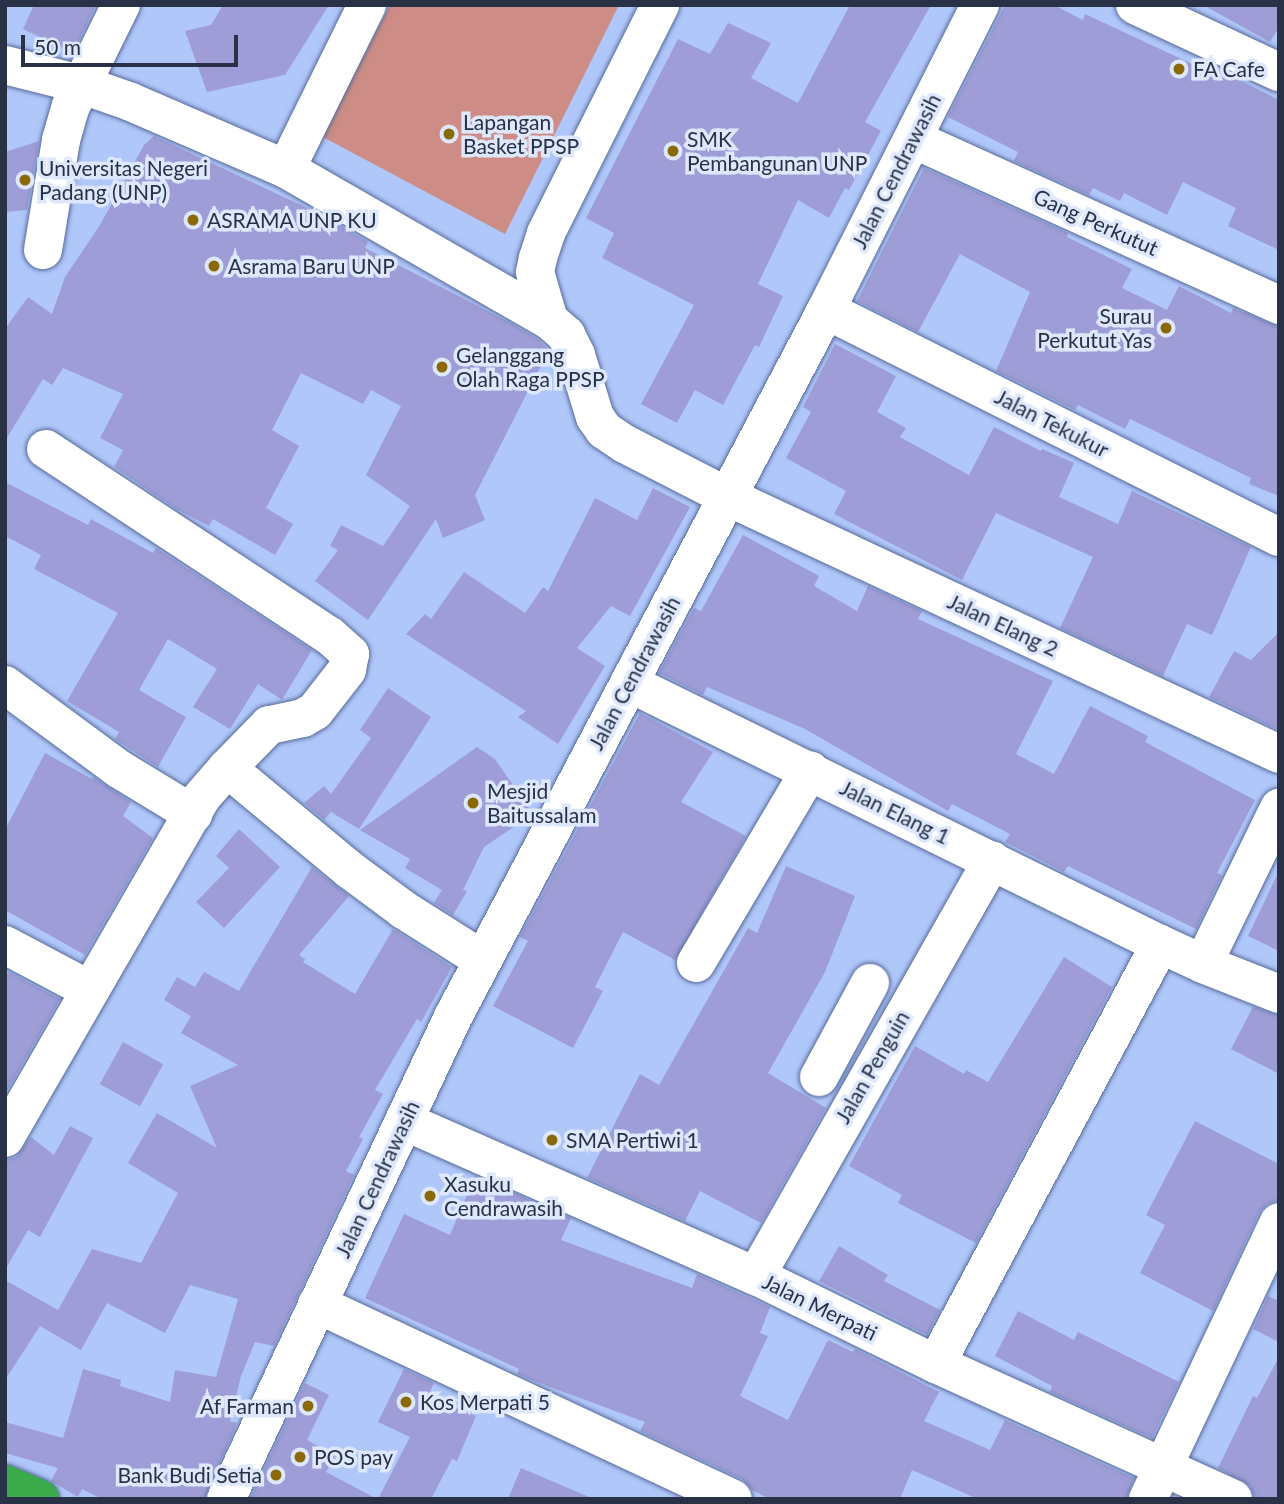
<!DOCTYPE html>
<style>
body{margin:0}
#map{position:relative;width:1284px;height:1504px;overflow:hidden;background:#b0c7fa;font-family:Lato,sans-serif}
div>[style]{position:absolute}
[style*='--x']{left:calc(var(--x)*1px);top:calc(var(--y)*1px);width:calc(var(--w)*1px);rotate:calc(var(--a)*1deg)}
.green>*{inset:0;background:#cd8c85}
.building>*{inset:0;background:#9f9dd7;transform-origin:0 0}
.roads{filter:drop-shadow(0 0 2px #576b99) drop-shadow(0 0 2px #576b99)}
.minor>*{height:38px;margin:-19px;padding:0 19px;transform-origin:19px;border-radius:19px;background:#fff}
.highway>*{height:38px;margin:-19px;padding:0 19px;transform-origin:19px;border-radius:19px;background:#3aaa4a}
.dots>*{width:19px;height:19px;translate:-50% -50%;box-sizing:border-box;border:4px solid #dee8fd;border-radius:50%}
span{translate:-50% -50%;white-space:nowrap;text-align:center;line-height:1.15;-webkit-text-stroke:7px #dee8fd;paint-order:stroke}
.poi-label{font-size:21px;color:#283145}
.left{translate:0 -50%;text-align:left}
.right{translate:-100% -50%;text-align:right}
.street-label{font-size:21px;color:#283145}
.frame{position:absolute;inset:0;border:7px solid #283145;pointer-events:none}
.scale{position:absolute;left:21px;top:35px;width:217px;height:32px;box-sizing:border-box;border:4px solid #283145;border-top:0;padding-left:9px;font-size:21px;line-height:24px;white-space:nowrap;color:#283145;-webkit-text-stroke:5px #dee8fd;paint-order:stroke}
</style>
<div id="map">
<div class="green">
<i style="clip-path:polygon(390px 5px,619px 5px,505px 234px,321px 136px)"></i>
</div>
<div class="building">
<i style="clip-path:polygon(34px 5px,96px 5px,73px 53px,23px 29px)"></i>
<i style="clip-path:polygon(223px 5px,329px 5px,285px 75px,207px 92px,185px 31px,211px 25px)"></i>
<i style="clip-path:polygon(850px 5px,931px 5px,865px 122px,881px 131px,849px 190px,845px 188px,829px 218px,798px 200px,758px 284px,783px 296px,759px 347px,755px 345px,723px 405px,695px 390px,677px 423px,641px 404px,694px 305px,602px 258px,614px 233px,586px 218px,678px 39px,710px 54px,728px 23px,771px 43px,751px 78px,798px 103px)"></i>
<i style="clip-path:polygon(1005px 5px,1054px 5px,1083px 20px,1085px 14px,1205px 70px,1208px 64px,1279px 100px,1279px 250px,1228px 226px,1236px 208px,1183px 182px,1167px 215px,1124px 193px,1120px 201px,1093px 188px,1089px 195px,1014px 161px,1018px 152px,948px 117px)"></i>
<i style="clip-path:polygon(1203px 5px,1279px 5px,1279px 27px,1270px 42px)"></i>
<i style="clip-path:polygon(154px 136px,324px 216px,368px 242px,365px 248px,507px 321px,536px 338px,549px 350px,475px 495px,485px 520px,443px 538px,436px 519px,368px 620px,315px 581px,338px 550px,330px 546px,341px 525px,383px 546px,410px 506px,366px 475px,401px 406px,371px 390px,363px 404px,301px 373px,272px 430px,299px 446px,266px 508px,293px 524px,275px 555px,213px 519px,209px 526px,178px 510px,114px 467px,123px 450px,100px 438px,123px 394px,63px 368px,52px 385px,43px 379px,5px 441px,5px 329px,28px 297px,52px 314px,65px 277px,100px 225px,144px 145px)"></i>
<i style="clip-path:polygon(39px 141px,27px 210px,5px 212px,5px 152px)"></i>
<i style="clip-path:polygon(924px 168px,1068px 233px,1067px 237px,1132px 269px,1122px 288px,1167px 310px,1179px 286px,1231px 313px,1233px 308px,1279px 327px,1279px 496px,1249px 484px,1251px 478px,1130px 419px,1125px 429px,1078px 405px,1075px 410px,996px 371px,1030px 292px,960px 254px,918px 332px,857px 301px)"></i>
<i style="clip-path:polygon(835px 344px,896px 376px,877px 412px,906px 428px,900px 437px,969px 475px,994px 427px,1041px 451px,1042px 449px,1074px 463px,1059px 497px,1118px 524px,1132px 491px,1251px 547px,1212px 635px,1187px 624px,1163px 676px,1060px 628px,1093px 557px,996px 513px,962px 580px,834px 514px,846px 491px,786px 458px,811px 412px,803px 407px)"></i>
<i style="clip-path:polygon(5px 482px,88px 525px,91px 519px,153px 553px,156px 548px,312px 650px,282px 700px,258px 684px,230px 729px,193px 707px,217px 669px,168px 639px,139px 690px,186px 717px,158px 767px,115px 739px,119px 732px,67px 701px,118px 613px,34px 569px,41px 555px,5px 536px)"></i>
<i style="clip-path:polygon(653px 488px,690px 507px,630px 616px,611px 606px,577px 648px,605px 666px,558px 744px,518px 717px,526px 711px,406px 634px,425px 614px,431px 619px,464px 572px,525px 613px,543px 587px,548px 591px,595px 498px,637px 520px)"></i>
<i style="clip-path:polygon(743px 535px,819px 576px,814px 586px,857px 611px,868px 586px,922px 611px,918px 619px,1053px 681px,1016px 754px,1054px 774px,1090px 706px,1148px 736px,1145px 742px,1255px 800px,1217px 873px,1222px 875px,1196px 929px,1068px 866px,1064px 872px,1005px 842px,1010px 834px,952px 804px,948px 811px,805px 729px,707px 687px,703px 695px,659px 673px,694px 608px,701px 611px)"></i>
<i style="clip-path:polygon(1279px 632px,1279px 730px,1209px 697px,1234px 651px,1251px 660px)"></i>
<i style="clip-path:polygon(388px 688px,431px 717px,359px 829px,331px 812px,324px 820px,304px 803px,324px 786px,331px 794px,371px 738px,360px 730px)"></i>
<i style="clip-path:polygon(640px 713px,713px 752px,681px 802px,746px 836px,675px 960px,623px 932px,595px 987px,603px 991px,573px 1048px,493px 1006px,528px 941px,520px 937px)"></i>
<i style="clip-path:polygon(477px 747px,495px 759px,533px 814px,484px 847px,463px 890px,467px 891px,453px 915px,434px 903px,442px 890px,405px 868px,410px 859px,360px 830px)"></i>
<i style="clip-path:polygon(45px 753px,92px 779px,93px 777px,131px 802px,123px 816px,153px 838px,85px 955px,5px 910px,5px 830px)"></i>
<i style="clip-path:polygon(239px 829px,280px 867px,224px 928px,196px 902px,229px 868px,216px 856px)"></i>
<i style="clip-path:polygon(786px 866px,855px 896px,825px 972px,768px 1073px,826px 1108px,761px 1223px,700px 1191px,685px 1221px,587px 1178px,640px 1074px,659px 1085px,748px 928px,757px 933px)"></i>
<i style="clip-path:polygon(312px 867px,349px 896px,299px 955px,305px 959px,303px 962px,355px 994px,393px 929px,452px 967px,421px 1022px,417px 1019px,375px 1090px,383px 1094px,359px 1137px,363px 1139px,346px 1171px,354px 1175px,274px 1346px,255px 1342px,241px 1376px,230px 1421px,237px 1423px,204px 1499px,102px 1499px,82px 1489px,78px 1497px,51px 1481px,58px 1468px,5px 1453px,5px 1422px,63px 1438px,83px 1369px,121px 1380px,120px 1386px,170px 1402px,175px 1370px,216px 1377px,238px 1299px,190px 1285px,165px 1333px,107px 1303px,81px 1350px,40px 1326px,5px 1380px,5px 1280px,58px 1310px,92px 1249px,141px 1263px,178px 1193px,128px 1163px,157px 1113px,217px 1148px,190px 1086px,238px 1065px,181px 1033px,191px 1016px,164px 1000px,177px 977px,195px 987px,204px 972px,239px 991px)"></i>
<i style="clip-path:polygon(1279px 871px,1279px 951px,1248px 936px)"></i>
<i style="clip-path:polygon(1064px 957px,1112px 987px,976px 1243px,898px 1203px,902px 1195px,849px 1166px,915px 1046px,964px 1074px,966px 1070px,988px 1082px)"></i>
<i style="clip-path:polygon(9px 972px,60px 999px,5px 1094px,5px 978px)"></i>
<i style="clip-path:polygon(1253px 1007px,1279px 1015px,1279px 1074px,1231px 1049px)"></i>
<i style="left:123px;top:1042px;width:46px;height:48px;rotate:29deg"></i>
<i style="clip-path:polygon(1195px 1121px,1279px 1164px,1279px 1200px,1267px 1204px,1259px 1213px,1213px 1311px,1140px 1273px,1165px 1225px,1146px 1215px)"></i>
<i style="clip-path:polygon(70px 1126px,93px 1138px,40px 1237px,28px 1230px,5px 1270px,5px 1160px,16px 1157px,31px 1137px,54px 1155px)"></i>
<i style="clip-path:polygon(475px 1176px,571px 1218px,561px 1240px,692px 1288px,697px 1274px,770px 1307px,760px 1333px,768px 1336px,740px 1396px,788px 1420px,828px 1340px,853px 1352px,855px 1349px,939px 1392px,924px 1421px,990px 1450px,1005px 1420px,1134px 1478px,1126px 1499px,978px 1499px,912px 1470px,900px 1499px,770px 1499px,752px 1490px,742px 1479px,640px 1431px,645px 1422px,531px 1380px,517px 1374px,519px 1369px,365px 1298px,404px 1214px,450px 1235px)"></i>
<i style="clip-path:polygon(839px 1246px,888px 1275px,884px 1281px,940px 1310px,927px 1335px,819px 1281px)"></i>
<i style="clip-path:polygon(1268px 1296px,1279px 1301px,1279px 1342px,1253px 1329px)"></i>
<i style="clip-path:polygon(1018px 1311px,1074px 1340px,1078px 1332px,1179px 1382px,1152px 1438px,1050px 1392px,1052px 1386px,995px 1356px)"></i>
<i style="clip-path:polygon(1279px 1357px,1279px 1499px,1255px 1499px,1250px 1486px,1218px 1468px,1253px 1396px,1257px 1398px)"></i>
<i style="clip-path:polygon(404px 1369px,434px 1383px,428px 1396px,476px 1416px,457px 1461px,452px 1459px,431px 1499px,378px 1499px,410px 1437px,378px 1422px)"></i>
<i style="clip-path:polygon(305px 1383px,329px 1395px,307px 1440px,335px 1456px,326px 1472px,377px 1499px,250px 1499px)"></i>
<i style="clip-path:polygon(521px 1468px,594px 1499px,508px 1499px)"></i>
</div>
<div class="roads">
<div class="minor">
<i style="--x:1135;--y:5;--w:159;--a:25"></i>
<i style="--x:5;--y:65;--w:77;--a:14.2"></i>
<i style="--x:80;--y:84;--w:54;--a:19.4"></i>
<i style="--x:131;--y:102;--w:169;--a:23.4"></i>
<i style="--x:286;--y:169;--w:303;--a:29.9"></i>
<i style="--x:549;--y:320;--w:23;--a:41"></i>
<i style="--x:566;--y:335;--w:22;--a:63"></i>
<i style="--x:576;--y:355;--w:65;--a:73"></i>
<i style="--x:595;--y:417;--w:16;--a:55"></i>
<i style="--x:604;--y:430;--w:25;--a:34"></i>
<i style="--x:625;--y:444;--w:114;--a:27.2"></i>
<i style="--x:726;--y:496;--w:610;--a:25.01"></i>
<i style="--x:913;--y:139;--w:402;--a:24.4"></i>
<i style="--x:286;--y:169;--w:183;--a:-63.7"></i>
<i style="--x:43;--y:250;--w:111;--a:-80.7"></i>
<i style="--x:61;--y:140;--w:35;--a:-74"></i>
<i style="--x:71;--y:106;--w:113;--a:-63.7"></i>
<i style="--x:826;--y:310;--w:507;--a:26.62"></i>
<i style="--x:549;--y:320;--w:50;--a:-106.3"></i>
<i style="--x:535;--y:272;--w:14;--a:-78"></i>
<i style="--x:538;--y:258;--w:26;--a:-72"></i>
<i style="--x:546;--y:233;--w:255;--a:-63.4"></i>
<i style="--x:46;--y:449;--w:340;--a:33.4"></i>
<i style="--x:330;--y:636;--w:27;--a:42"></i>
<i style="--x:350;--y:654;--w:16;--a:101"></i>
<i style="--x:347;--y:670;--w:52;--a:128"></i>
<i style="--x:315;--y:711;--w:14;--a:150"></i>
<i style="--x:303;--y:718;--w:35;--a:168"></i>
<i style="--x:269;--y:725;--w:60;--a:134.3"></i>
<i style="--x:629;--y:683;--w:592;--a:26.18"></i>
<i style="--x:5;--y:685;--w:142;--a:36.4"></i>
<i style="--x:119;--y:769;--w:87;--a:31.3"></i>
<i style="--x:5;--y:945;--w:96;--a:27.9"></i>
<i style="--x:696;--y:963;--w:224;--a:-59.4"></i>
<i style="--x:1203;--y:964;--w:82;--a:21.5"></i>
<i style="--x:819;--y:1077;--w:107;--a:-61.5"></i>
<i style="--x:404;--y:1121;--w:385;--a:23.8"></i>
<i style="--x:756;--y:1276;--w:200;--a:26.1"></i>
<i style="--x:936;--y:1364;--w:326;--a:24.4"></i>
<i style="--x:5;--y:1138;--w:392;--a:-60"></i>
<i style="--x:201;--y:798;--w:40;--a:-49"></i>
<i style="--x:227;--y:768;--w:160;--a:39.7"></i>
<i style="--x:350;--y:870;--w:67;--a:36.5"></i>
<i style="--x:404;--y:910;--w:93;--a:32.3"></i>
<i style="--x:756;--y:1276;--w:478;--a:-60.4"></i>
<i style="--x:317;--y:1304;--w:459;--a:25.1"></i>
<i style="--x:936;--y:1364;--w:476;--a:-61.9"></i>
<i style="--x:1160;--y:944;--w:47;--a:24.9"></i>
<i style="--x:1203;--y:964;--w:174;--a:-64"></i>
<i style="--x:226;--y:1499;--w:533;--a:-64.78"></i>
<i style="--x:453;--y:1017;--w:799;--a:-62.18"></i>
<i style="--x:826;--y:310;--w:342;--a:-63.2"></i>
<i style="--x:1148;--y:1499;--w:306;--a:-64.7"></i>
</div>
<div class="highway">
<i style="--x:5;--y:1484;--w:38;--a:23"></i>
</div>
</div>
<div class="dots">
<i style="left:1179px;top:69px;background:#8b6909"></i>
<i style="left:449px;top:134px;background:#8b6909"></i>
<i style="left:673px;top:151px;background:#8b6909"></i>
<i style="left:25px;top:180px;background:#8b6909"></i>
<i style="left:193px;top:220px;background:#8b6909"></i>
<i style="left:214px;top:266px;background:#8b6909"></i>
<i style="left:1166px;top:328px;background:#8b6909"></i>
<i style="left:442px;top:367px;background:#8b6909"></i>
<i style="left:473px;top:803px;background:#8b6909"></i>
<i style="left:552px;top:1140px;background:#8b6909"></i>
<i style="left:430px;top:1196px;background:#8b6909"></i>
<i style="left:406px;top:1402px;background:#8b6909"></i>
<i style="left:308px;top:1406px;background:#8b6909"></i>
<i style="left:300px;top:1457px;background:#8b6909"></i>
<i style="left:276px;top:1475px;background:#8b6909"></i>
</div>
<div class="poi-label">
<span class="left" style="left:1193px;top:69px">FA Cafe</span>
<span class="left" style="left:463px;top:134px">Lapangan<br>Basket PPSP</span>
<span class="left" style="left:687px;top:151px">SMK<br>Pembangunan UNP</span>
<span class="left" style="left:39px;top:180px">Universitas Negeri<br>Padang (UNP)</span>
<span class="left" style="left:207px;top:220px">ASRAMA UNP KU</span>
<span class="left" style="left:228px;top:266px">Asrama Baru UNP</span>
<span class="right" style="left:1152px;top:328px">Surau<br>Perkutut Yas</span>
<span class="left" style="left:456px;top:367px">Gelanggang<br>Olah Raga PPSP</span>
<span class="left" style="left:487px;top:803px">Mesjid<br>Baitussalam</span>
<span class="left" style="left:566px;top:1140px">SMA Pertiwi 1</span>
<span class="left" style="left:444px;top:1196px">Xasuku<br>Cendrawasih</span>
<span class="left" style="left:420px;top:1402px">Kos Merpati 5</span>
<span class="right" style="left:294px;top:1406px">Af Farman</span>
<span class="left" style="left:314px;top:1457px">POS pay</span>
<span class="right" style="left:262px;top:1475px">Bank Budi Setia</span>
</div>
<div class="street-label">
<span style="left:896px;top:171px;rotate:-63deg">Jalan Cendrawasih</span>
<span style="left:1096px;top:222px;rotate:24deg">Gang Perkutut</span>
<span style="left:1052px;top:423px;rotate:27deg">Jalan Tekukur</span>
<span style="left:1003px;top:625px;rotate:25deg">Jalan Elang 2</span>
<span style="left:634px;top:673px;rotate:-62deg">Jalan Cendrawasih</span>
<span style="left:895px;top:812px;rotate:26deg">Jalan Elang 1</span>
<span style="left:872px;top:1067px;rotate:-60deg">Jalan Penguin</span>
<span style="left:377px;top:1179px;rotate:-65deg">Jalan Cendrawasih</span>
<span style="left:820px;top:1307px;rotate:26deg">Jalan Merpati</span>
</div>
<div class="frame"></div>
<div class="scale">50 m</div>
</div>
